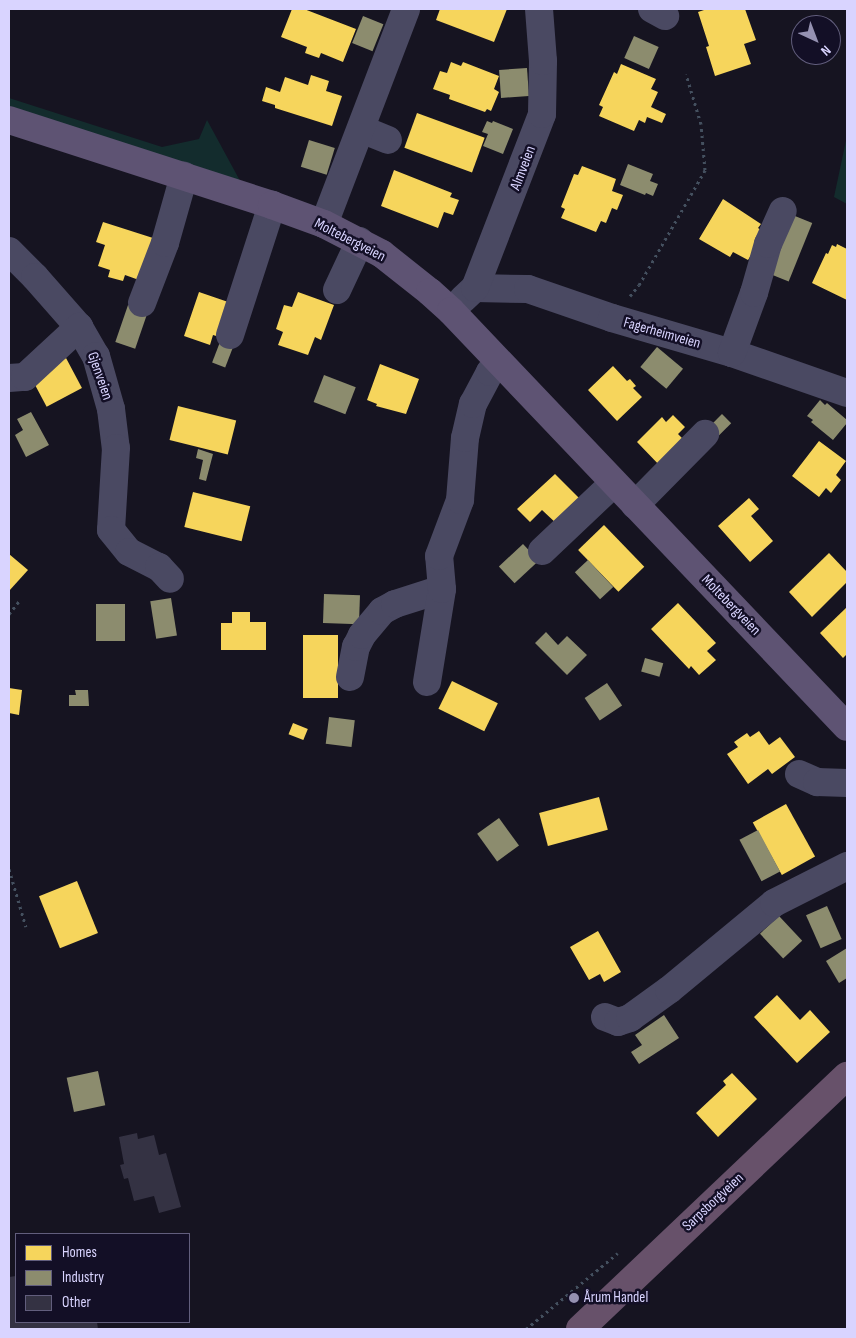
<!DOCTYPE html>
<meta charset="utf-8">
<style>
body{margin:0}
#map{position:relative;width:856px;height:1338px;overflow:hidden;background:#161421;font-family:"Sofia Sans Condensed",sans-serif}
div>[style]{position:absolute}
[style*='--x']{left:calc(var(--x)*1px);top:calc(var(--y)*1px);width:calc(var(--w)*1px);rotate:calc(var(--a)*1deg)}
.green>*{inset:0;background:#132c2d}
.homes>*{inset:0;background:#f6d55c;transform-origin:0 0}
.industry>*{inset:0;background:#8c8c6e;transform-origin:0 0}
.building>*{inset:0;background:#343243}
.path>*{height:3px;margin-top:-1.5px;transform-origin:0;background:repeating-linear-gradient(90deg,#44505f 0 2.5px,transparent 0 6.5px)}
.minor>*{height:28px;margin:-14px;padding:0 14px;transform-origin:14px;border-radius:14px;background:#4a4962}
.major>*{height:28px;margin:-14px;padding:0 14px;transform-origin:14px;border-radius:14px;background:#5e5373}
.highway>*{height:28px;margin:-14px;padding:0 14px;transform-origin:14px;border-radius:14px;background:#67516a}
.dots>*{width:14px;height:14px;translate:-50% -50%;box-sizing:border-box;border:2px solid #130f26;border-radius:50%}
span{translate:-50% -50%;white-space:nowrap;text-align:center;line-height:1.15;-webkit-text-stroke:5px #130f26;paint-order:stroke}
.street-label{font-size:15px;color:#d9d4ff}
.poi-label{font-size:15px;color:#d9d4ff}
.left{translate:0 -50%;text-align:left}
.frame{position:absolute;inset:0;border:10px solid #d9d4ff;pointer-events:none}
.legend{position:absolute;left:15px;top:1233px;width:175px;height:90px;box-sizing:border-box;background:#130f26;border:1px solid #625e7d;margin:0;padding:6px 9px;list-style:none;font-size:15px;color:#d9d4ff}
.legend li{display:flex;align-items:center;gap:10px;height:25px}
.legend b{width:25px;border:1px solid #625e7d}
.north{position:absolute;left:791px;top:15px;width:50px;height:50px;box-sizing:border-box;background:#130f26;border:1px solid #625e7d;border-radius:50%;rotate:137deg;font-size:14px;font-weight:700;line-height:20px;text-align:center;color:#d9d4ff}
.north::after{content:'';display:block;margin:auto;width:18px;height:22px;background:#9591b1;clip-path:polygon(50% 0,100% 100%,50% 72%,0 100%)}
</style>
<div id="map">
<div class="green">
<i style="clip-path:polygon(9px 98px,162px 147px,199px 139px,207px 120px,245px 190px,9px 112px)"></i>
<i style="clip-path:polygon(847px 136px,847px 204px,834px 197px)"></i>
</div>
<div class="homes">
<i style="clip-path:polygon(292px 9px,304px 9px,356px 29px,343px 62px,321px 53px,319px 58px,305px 53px,307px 47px,281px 37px)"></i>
<i style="clip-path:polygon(440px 9px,507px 9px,494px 42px,436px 20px)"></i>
<i style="clip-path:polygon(707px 9px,745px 9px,756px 40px,744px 44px,751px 64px,715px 76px,706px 47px,709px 46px,698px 12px)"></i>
<i style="clip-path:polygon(451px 62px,461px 66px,463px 62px,499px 76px,494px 89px,499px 92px,491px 111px,487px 109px,485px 112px,449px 99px,450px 95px,433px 89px,440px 71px,447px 73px)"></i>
<i style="clip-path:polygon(621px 64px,656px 79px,651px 89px,658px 92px,651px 107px,666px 114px,662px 123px,647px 117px,645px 123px,639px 120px,634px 131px,599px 116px,603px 107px,599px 105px,614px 72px,617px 74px)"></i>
<i style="clip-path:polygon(311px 75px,329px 81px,326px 91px,342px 96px,332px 126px,275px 108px,275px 105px,262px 101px,266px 87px,280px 92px,285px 77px,308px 85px)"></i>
<i style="left:417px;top:113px;width:72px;height:37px;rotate:20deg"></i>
<i style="clip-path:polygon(582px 166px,616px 179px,612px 191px,623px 195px,617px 210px,612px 208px,606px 223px,601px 221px,596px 232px,561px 218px,565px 209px,561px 207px,574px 174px,578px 175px)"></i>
<i style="clip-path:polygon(394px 170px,452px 193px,450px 197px,459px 200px,453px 215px,444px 212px,438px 228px,381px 206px)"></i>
<i style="clip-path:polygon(723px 199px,761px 224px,758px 228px,765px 233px,748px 260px,733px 252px,730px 257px,699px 239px)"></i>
<i style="clip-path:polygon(103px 222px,153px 238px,139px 280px,125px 275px,123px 281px,108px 277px,110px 270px,98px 266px,105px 245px,96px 242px)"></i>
<i style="clip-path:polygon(837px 244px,847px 249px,847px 300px,812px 283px,826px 253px,828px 254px,832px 245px,836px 247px)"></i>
<i style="clip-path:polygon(199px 292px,234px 304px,223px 338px,213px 335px,210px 345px,184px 336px)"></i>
<i style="clip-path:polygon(298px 292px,334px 305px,321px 340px,315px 337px,308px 355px,278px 345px,283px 332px,276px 329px,284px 305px,292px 307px)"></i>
<i style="left:66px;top:358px;width:34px;height:40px;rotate:62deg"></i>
<i style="clip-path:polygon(380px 364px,419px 379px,406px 414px,376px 406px,377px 404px,367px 400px)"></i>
<i style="clip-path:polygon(613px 366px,627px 381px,630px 379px,636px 386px,633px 388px,642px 397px,617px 421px,588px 390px)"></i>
<i style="left:178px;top:406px;width:60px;height:35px;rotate:14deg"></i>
<i style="clip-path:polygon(673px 415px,685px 427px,678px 434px,689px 445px,663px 469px,637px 442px,662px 417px,666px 422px)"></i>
<i style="clip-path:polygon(819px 441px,846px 461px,836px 475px,841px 480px,831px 493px,826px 488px,819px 497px,792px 476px)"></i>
<i style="clip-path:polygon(555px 474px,582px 501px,558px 525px,542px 510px,530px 522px,517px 509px)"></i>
<i style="left:193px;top:492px;width:59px;height:36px;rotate:14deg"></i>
<i style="clip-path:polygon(749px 498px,759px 509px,751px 516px,773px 541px,750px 562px,718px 526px)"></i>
<i style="left:604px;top:525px;width:58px;height:36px;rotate:46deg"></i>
<i style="clip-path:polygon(829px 553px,847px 572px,847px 582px,812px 617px,789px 592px)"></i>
<i style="clip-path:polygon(9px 554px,28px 570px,9px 591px)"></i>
<i style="clip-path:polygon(678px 603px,716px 643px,707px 651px,716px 660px,699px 675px,691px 666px,689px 669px,651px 629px)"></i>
<i style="clip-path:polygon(847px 607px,847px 654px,843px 658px,820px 633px)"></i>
<i style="clip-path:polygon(232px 612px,250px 612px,250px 622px,266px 622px,266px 650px,221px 650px,221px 623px,232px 623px)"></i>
<i style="left:303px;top:635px;width:35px;height:63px"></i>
<i style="left:452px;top:681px;width:51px;height:31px;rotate:26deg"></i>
<i style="clip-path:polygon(9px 688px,22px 690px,19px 715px,9px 713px)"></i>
<i style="left:293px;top:723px;width:16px;height:12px;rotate:22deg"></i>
<i style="clip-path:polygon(759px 731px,769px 745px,780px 737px,795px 757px,772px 774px,768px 769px,748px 784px,727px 754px,738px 747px,734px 742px,747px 733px,750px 737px)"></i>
<i style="left:599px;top:797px;width:34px;height:62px;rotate:75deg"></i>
<i style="left:786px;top:804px;width:60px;height:38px;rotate:61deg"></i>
<i style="left:77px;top:881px;width:56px;height:41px;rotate:68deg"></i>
<i style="clip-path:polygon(598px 931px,621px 972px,604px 982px,600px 974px,589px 980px,570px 947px)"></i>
<i style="clip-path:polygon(777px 995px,800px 1020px,810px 1010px,830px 1032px,797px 1063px,754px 1017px)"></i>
<i style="clip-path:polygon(732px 1073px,757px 1099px,718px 1137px,696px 1113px,726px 1085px,723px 1081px)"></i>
</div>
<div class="industry">
<i style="left:363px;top:16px;width:22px;height:29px;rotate:22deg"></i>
<i style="left:634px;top:36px;width:27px;height:24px;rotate:24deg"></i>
<i style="left:527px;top:68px;width:28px;height:28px;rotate:86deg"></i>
<i style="clip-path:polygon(487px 121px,492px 123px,493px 121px,513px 129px,503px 154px,483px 146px,488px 134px,482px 132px)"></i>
<i style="left:309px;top:140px;width:27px;height:28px;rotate:17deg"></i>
<i style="clip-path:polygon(628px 164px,653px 174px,650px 181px,658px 184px,653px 196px,646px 193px,645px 195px,620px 185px)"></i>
<i style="left:790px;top:214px;width:24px;height:63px;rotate:22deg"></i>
<i style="left:128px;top:305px;width:21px;height:39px;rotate:19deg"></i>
<i style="left:220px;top:342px;width:14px;height:22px;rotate:21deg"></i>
<i style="left:657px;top:347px;width:34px;height:26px;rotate:40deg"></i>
<i style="left:324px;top:375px;width:34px;height:29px;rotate:21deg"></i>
<i style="clip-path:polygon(820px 400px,825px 405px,827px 403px,847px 420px,847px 423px,833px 440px,811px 422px,813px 420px,807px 416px)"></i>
<i style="clip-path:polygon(31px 412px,49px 445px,26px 457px,15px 435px,23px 430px,17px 419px)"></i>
<i style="left:722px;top:414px;width:13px;height:26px;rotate:45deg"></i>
<i style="clip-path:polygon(198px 449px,213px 454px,206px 481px,199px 479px,203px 460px,196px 458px)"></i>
<i style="left:523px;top:544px;width:23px;height:33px;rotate:47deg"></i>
<i style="left:588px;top:560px;width:37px;height:18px;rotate:47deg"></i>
<i style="left:324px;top:594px;width:36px;height:29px;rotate:2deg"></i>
<i style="left:171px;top:598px;width:38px;height:21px;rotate:81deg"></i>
<i style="left:125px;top:604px;width:37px;height:29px;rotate:90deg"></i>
<i style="clip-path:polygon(546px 632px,558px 645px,567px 636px,587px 655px,567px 675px,535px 643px)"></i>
<i style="left:645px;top:658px;width:19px;height:14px;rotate:16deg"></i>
<i style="left:607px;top:683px;width:27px;height:27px;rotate:56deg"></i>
<i style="clip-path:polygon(75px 690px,88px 690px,89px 706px,69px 706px,69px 695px,76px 695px)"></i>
<i style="left:329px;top:717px;width:26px;height:27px;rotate:7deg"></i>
<i style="left:499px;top:818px;width:34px;height:27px;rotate:54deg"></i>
<i style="left:758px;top:830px;width:47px;height:21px;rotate:62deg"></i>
<i style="left:827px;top:906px;width:36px;height:23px;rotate:66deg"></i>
<i style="left:779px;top:916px;width:34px;height:26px;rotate:47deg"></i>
<i style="clip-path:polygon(847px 948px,847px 978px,839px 983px,826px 961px)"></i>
<i style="clip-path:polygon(664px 1015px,679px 1038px,639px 1064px,631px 1052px,642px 1045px,635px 1035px)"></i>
<i style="left:98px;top:1071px;width:35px;height:32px;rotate:78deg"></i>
</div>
<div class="building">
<i style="clip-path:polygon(137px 1133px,138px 1139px,154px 1135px,159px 1155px,166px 1153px,181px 1207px,159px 1213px,154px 1196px,134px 1201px,128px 1178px,124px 1179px,120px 1165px,124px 1164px,119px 1137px)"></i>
<i style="clip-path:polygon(16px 1276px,16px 1322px,97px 1322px,98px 1329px,9px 1329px,9px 1277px)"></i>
</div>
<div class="path">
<i style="--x:630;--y:296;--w:14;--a:-51"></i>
<i style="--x:639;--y:285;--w:133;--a:-60.1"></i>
<i style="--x:705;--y:170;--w:46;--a:-95"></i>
<i style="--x:701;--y:124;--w:52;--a:-106.7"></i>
<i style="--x:9;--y:614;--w:18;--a:-52"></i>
<i style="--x:9;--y:869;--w:60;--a:73.7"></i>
<i style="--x:526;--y:1329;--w:119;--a:-39.6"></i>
</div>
<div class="minor">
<i style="--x:652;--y:9;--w:15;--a:28"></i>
<i style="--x:361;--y:129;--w:29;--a:22"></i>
<i style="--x:324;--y:224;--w:230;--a:-69.1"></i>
<i style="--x:9;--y:251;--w:37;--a:45"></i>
<i style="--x:35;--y:277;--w:67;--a:48.7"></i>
<i style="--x:79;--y:327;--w:34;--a:60"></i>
<i style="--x:96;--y:356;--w:55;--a:74.2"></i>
<i style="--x:111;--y:409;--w:39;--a:83"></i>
<i style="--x:116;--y:448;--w:82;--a:93.5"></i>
<i style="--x:111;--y:530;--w:28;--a:51"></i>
<i style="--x:129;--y:552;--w:34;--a:27"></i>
<i style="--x:159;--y:567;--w:16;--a:47"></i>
<i style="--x:475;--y:288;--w:53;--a:1.1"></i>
<i style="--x:528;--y:289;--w:89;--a:19"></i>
<i style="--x:612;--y:318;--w:125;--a:16.3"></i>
<i style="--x:732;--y:353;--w:122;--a:19.2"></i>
<i style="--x:337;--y:290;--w:54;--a:-64.9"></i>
<i style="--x:463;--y:299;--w:16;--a:-43"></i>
<i style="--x:475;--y:288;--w:186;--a:-68.9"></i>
<i style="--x:542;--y:114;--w:53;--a:-88.9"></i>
<i style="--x:543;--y:61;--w:52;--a:-94.4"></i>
<i style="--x:142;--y:303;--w:64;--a:-69"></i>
<i style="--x:165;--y:243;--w:70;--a:-74.2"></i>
<i style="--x:230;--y:335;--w:137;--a:-72.1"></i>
<i style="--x:732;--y:353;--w:64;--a:-69.9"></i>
<i style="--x:754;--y:293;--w:51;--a:-74.1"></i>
<i style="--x:768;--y:244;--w:36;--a:-66"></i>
<i style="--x:9;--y:378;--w:16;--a:-4"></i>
<i style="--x:25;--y:377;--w:74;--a:-42.8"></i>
<i style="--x:635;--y:505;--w:100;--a:-45.4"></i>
<i style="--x:542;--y:551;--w:99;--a:-43.4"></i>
<i style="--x:350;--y:677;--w:31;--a:-79"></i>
<i style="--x:356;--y:647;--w:13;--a:-63"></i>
<i style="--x:362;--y:635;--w:31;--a:-50"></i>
<i style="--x:382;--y:611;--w:15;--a:-28"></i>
<i style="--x:395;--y:604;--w:49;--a:-17.7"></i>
<i style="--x:427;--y:682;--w:94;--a:-80.8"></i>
<i style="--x:442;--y:589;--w:33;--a:-95"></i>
<i style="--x:439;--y:556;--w:60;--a:-69.4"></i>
<i style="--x:460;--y:500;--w:62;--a:-85.4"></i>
<i style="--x:465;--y:438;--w:35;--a:-77"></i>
<i style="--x:473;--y:404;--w:36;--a:-62"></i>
<i style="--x:490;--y:372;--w:12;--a:-48"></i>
<i style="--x:799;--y:774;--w:20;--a:24"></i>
<i style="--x:817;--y:782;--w:30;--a:2"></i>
<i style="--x:605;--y:1017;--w:14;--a:21"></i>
<i style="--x:618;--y:1022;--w:13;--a:-18"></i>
<i style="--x:630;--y:1018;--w:48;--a:-35.7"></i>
<i style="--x:669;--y:990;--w:136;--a:-39.6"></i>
<i style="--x:774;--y:903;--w:82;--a:-26.9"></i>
</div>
<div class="major">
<i style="--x:9;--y:120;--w:276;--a:17.9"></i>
<i style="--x:272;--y:205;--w:55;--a:20.1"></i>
<i style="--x:324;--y:224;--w:65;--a:27.3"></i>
<i style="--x:382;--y:254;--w:61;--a:38.4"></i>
<i style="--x:430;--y:292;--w:28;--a:42"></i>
<i style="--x:451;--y:311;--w:574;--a:46.41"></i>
</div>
<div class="highway">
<i style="--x:580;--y:1329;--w:368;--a:-43.5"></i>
</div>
<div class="dots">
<i style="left:574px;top:1298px;background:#9591b1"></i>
</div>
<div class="street-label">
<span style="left:523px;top:168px;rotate:-69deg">Almveien</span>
<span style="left:350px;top:240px;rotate:27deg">Moltebergveien</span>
<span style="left:662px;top:333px;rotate:16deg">Fagerheimveien</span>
<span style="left:100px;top:376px;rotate:71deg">Gjenveien</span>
<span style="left:731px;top:605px;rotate:46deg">Moltebergveien</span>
<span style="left:713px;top:1202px;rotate:-43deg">Sarpsborgveien</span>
</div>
<div class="poi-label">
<span class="left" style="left:584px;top:1298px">Årum Handel</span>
</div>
<div class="frame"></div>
<ul class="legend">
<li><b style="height:14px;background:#f6d55c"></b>Homes</li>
<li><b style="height:14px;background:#8c8c6e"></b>Industry</li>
<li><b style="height:14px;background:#343243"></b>Other</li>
</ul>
<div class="north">N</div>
</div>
